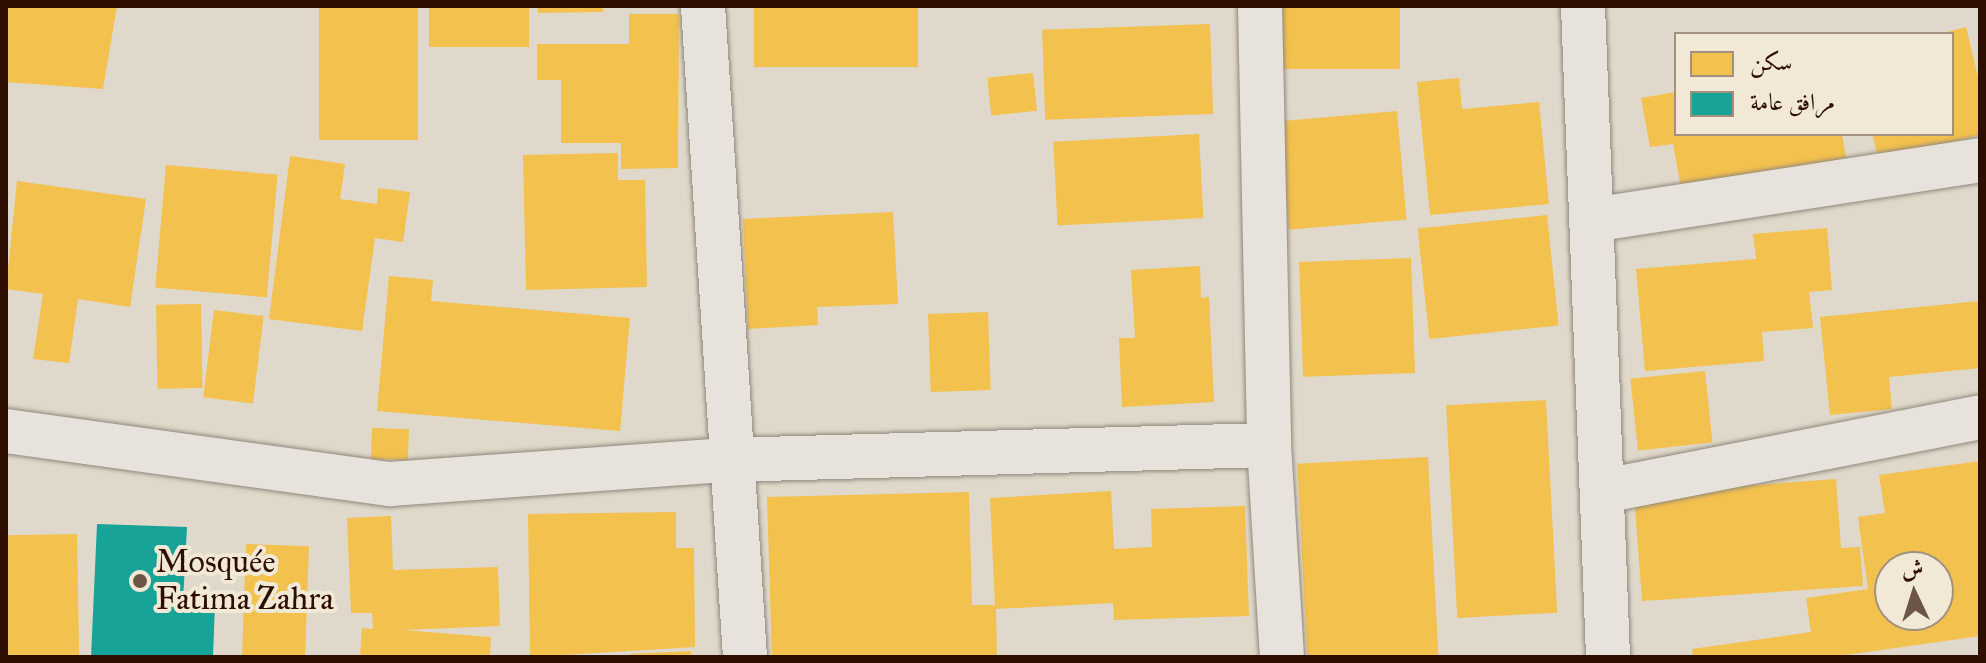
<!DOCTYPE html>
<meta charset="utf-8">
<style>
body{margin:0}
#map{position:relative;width:1986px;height:663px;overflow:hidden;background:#e0d8ca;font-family:"IM FELL Great Primer",Amiri,serif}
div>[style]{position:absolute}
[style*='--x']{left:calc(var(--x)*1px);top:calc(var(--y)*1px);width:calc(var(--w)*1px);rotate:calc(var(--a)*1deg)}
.homes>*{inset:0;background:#f2c14e;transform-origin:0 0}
.public>*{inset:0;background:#17a398}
.roads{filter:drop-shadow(0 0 2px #90877d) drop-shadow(0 0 2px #90877d)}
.minor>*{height:44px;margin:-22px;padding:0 22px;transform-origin:22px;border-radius:22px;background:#e7e3dc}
.dots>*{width:22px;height:22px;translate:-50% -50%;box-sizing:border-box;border:4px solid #f1e8d6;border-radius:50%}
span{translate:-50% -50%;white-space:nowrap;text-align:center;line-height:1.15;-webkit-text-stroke:8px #f1e8d6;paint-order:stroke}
.poi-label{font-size:32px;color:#2d0e00}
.left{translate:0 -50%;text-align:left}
.frame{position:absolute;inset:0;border:8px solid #2d0e00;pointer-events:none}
.legend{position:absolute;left:1674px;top:32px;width:280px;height:104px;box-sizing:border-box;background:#f1e8d6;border:2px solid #a39180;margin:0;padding:10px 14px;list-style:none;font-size:24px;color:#2d0e00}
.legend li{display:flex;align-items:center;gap:16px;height:40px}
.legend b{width:40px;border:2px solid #a39180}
.north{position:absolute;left:1874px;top:551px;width:80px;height:80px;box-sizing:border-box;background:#f1e8d6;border:2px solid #a39180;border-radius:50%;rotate:356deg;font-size:22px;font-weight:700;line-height:32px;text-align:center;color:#2d0e00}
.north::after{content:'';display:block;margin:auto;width:28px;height:36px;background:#6c5547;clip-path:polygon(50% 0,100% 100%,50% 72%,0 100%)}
</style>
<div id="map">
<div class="homes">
<i style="clip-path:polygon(6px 6px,117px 6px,103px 89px,6px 82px)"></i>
<i style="left:319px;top:6px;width:99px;height:134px"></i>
<i style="left:429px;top:6px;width:100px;height:41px"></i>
<i style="clip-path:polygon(538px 6px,603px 6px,603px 12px,538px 13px)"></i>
<i style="left:754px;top:6px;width:164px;height:61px"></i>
<i style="left:1279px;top:6px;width:121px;height:63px"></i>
<i style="clip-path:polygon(629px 14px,679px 14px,678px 168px,621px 169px,621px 143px,561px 143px,561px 80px,537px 80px,537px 44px,629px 44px)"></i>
<i style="left:1210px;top:24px;width:90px;height:168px;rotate:88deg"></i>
<i style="clip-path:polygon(1966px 27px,1980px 85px,1980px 135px,1879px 160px,1872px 134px,1952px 134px,1952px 34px,1943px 33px)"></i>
<i style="left:1033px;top:73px;width:38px;height:46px;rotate:84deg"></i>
<i style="clip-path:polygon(1459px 78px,1462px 109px,1539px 102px,1549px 204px,1430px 215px,1417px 82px)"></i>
<i style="clip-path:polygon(1676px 92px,1676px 134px,1842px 134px,1846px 158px,1681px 188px,1673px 144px,1650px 147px,1641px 98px)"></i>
<i style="left:1397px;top:111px;width:109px;height:118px;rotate:85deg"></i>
<i style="left:1199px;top:134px;width:84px;height:146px;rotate:87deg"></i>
<i style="clip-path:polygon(618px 153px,618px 180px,645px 180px,647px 287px,526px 290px,523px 155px)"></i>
<i style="clip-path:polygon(290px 156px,345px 164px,340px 199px,377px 204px,378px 188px,410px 192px,403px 242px,375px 238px,362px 331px,269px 319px)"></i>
<i style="left:166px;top:165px;width:112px;height:123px;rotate:5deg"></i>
<i style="clip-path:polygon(17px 181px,146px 199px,130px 307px,78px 299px,69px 363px,33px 359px,43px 294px,6px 289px)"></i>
<i style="clip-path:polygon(893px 212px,898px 304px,817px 307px,818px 325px,748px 329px,743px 219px)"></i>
<i style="left:1547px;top:215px;width:111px;height:130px;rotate:84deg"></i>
<i style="clip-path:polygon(1827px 228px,1832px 290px,1809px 292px,1813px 328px,1762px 332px,1764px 361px,1645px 371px,1636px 269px,1756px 259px,1753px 234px)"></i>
<i style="left:1411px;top:258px;width:115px;height:112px;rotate:88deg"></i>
<i style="clip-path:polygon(1200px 266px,1201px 298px,1209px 297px,1214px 402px,1122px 407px,1119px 338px,1135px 338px,1131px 270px)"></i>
<i style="clip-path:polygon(389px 276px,433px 280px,431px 301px,630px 318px,620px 431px,377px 411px)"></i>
<i style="clip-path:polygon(1979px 301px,1980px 368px,1889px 377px,1892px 409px,1830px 415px,1820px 317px)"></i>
<i style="left:201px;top:304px;width:84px;height:45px;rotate:89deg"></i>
<i style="left:214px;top:310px;width:50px;height:88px;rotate:7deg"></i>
<i style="left:988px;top:312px;width:78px;height:60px;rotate:88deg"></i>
<i style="left:1705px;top:371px;width:72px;height:75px;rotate:84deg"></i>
<i style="left:1546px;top:400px;width:213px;height:100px;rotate:87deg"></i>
<i style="left:372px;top:428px;width:37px;height:31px;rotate:2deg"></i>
<i style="left:1428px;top:457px;width:198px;height:131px;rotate:87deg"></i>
<i style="clip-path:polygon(evenodd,1980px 461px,1980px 636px,1832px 657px,1693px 657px,1692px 649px,1811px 632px,1806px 598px,1868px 589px,1858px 517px,1885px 513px,1879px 475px,1980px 461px,1890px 567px,1938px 567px,1938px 615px,1890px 615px,1890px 567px)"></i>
<i style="clip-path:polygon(1836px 479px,1841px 548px,1860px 547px,1863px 586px,1642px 601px,1634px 494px)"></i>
<i style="clip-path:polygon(1111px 491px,1114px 549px,1152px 547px,1151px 509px,1245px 506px,1249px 616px,1114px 620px,1113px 603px,996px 609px,997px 657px,772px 657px,767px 497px,969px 492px,972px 605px,995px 605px,990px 498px)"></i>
<i style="clip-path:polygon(676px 512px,676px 548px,694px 548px,695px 647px,530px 657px,528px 514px)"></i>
<i style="clip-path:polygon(391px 516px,393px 570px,498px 567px,500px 626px,402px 630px,491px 637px,490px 657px,360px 657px,362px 628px,373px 629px,372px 613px,351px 613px,347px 518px)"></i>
<i style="left:77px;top:534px;width:123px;height:71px;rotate:89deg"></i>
<i style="left:246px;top:544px;width:63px;height:113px;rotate:2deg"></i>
<i style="clip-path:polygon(691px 651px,691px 657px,630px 657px,630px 654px)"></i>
</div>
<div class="public">
<i style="clip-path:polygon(97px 524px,187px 527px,183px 601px,215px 603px,213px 657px,91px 657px)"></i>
</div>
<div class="roads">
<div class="minor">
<i style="--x:703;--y:6;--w:652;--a:86.31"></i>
<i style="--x:1260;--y:6;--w:439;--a:88.8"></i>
<i style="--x:1269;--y:445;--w:212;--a:86.5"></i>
<i style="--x:1583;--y:6;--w:651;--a:87.8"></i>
<i style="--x:1593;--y:220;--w:392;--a:-8.8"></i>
<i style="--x:6;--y:431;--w:388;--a:7.9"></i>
<i style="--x:390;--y:484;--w:338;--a:-4.1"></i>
<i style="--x:727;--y:460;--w:542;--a:-1.59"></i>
<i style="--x:1604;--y:491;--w:383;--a:-11.1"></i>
</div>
</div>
<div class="dots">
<i style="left:140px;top:581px;background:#6c5547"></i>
</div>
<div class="poi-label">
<span class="left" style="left:156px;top:581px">Mosquée<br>Fatima Zahra</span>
</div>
<div class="frame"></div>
<ul class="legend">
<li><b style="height:22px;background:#f2c14e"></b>سكن</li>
<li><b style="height:22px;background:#17a398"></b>مرافق عامة</li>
</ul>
<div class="north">ش</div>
</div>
